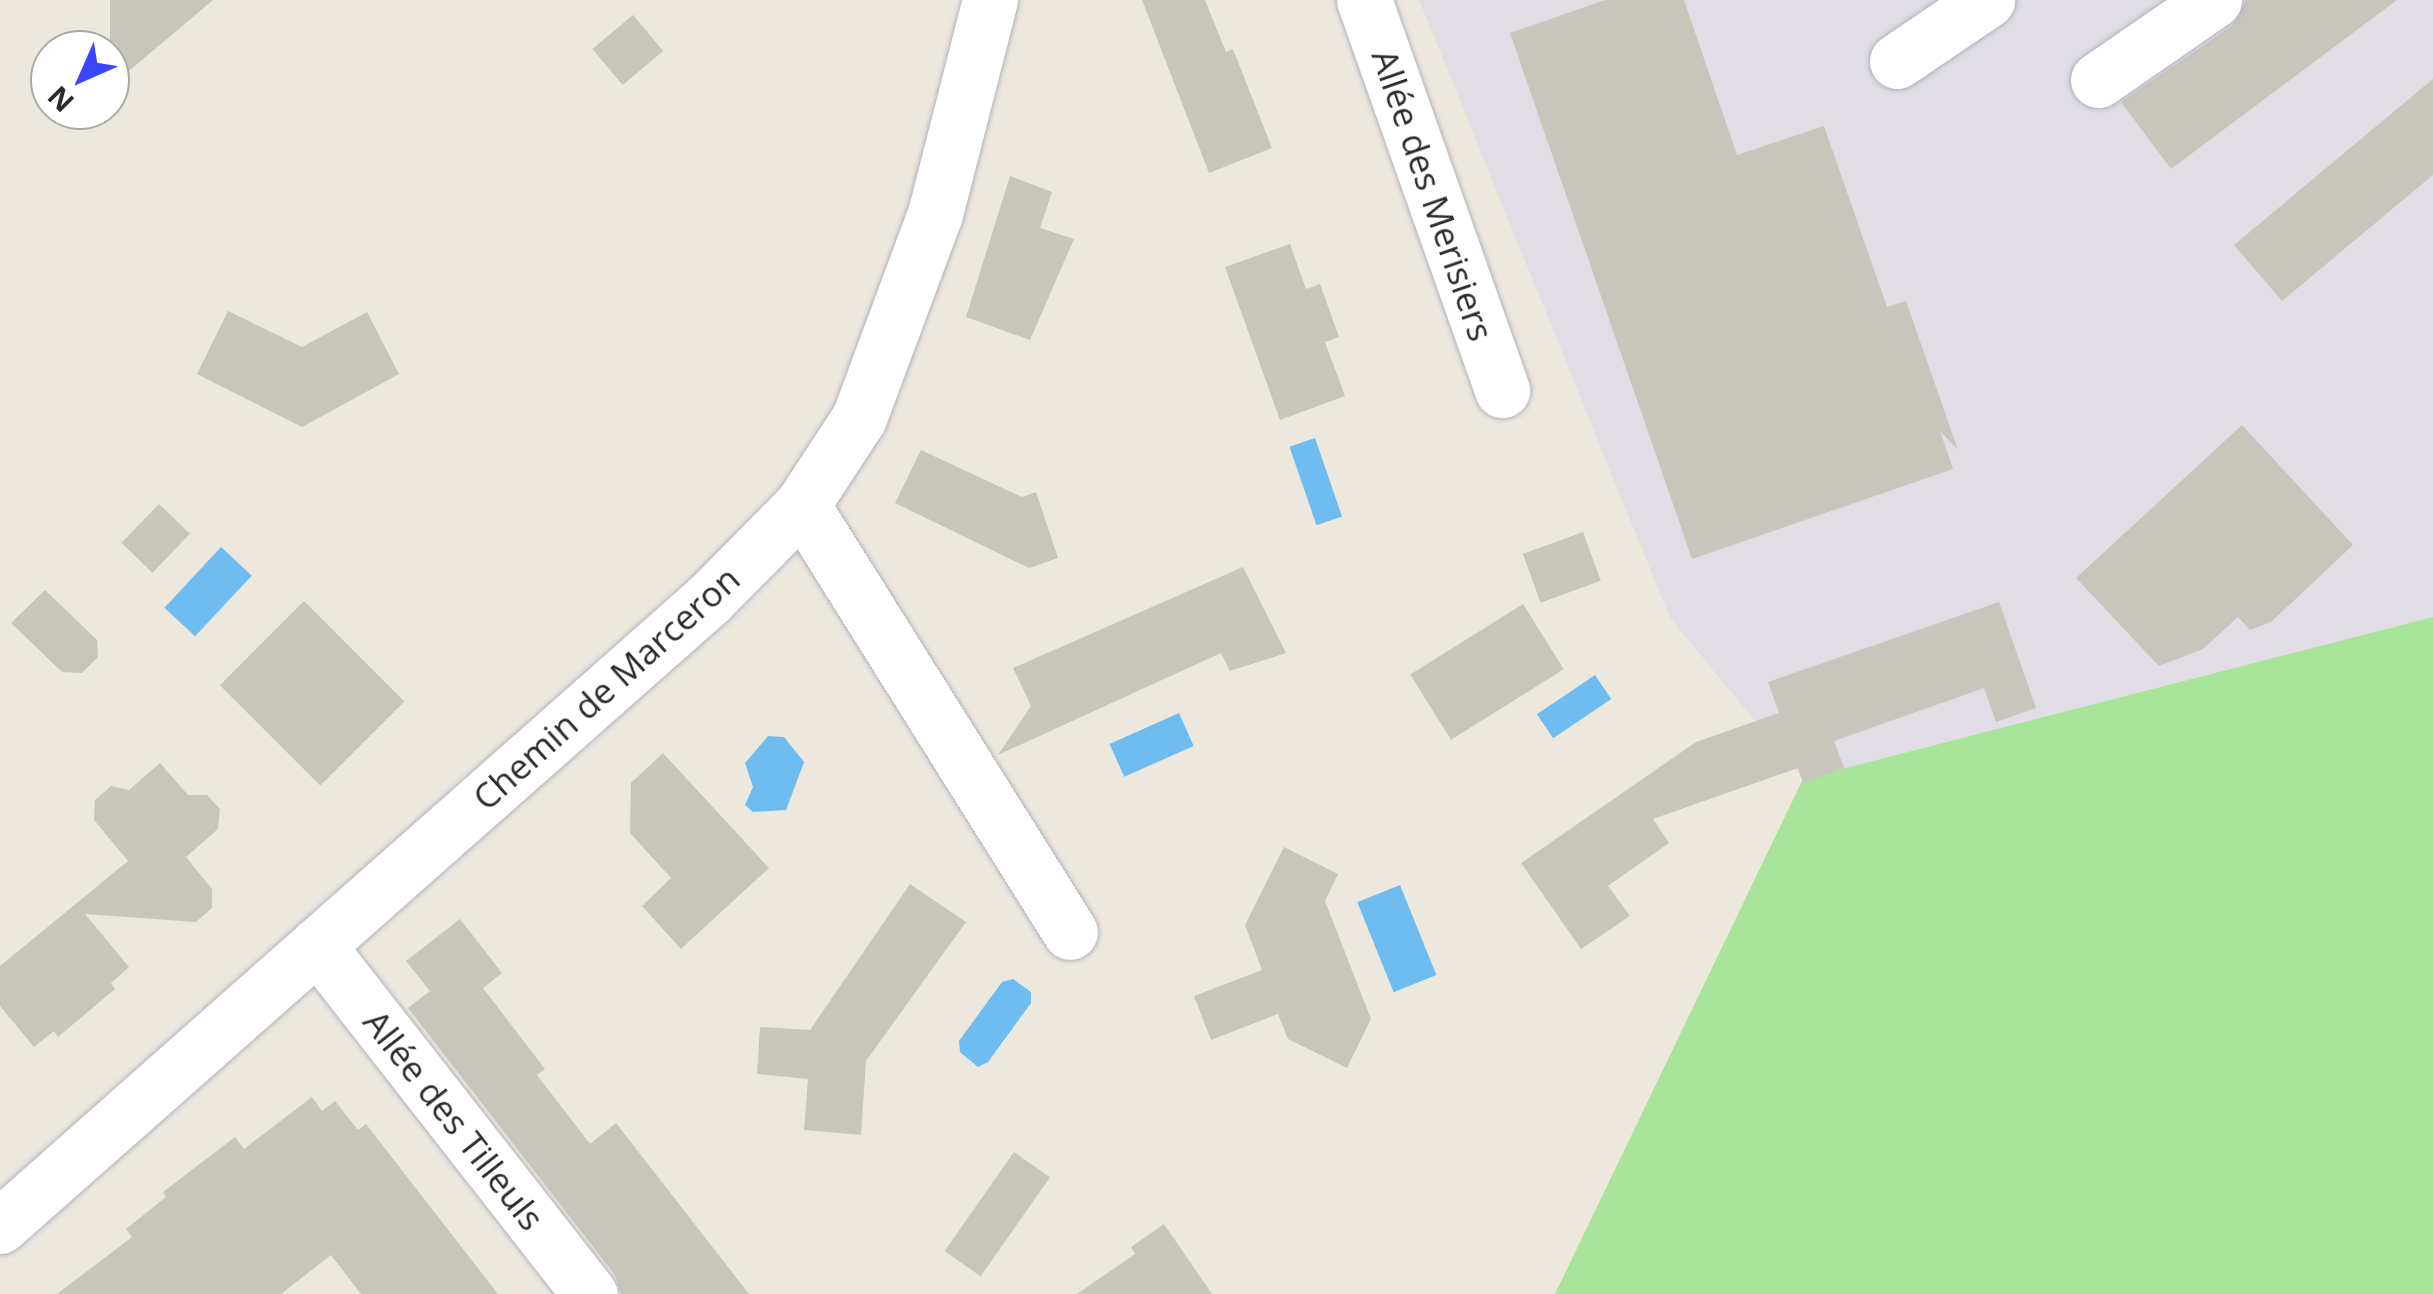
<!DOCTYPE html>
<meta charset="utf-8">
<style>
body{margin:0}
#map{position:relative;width:2433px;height:1294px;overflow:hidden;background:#ede8dd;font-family:"Open Sans",sans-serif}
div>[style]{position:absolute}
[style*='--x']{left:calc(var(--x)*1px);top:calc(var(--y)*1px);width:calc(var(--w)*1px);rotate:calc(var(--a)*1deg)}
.industrial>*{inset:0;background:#e1dde5}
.green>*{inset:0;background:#a8e499}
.water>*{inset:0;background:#6ebcf0;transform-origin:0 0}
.building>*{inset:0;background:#c8c5bc;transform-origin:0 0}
.roads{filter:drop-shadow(0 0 2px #b1b1bf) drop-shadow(0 0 2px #b1b1bf)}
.minor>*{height:55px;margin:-27.5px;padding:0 27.5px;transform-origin:27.5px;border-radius:27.5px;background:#fff}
span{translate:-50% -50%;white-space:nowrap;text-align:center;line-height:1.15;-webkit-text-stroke:9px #fff;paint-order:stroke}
.street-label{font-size:35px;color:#2b2b2b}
.north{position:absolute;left:30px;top:30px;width:100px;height:100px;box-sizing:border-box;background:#fff;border:2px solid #aaa;border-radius:50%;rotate:225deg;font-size:28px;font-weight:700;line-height:40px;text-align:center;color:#2b2b2b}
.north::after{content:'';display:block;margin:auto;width:35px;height:45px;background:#3b45fc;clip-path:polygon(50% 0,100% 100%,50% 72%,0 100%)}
</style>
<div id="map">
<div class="industrial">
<i style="clip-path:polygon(1419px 0,2433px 0,2433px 617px,1803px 779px,1670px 618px)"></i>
</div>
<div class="green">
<i style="clip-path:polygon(2433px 617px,2433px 1294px,1555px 1294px,1803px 779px)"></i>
</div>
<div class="water">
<i style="left:1315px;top:438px;width:83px;height:27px;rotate:71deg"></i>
<i style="left:221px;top:547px;width:42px;height:83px;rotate:43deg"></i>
<i style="left:1595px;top:675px;width:29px;height:70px;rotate:56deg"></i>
<i style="left:1179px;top:713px;width:36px;height:76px;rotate:66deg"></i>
<i style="clip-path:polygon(768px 736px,784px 737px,804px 762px,786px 810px,753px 812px,745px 805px,753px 787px,745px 763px)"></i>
<i style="left:1400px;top:885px;width:97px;height:46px;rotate:68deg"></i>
<i style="clip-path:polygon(1013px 979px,1031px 992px,1031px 1003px,988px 1062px,978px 1067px,960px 1052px,959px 1041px,1002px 982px)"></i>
</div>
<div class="building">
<i style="clip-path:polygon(110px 0,213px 0,110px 87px)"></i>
<i style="clip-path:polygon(1142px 0,1205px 0,1226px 52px,1233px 49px,1272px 148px,1209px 173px)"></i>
<i style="clip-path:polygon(1605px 0,1684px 0,1737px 155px,1824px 126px,1887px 307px,1906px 301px,1958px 450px,1940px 431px,1953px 469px,1692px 559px,1510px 33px)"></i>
<i style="clip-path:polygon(2246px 0,2397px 0,2171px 169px,2121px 102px,2232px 26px)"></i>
<i style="left:633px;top:15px;width:47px;height:53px;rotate:50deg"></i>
<i style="clip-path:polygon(2433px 79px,2433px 175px,2282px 301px,2234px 245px)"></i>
<i style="clip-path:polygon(1010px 176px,1052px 192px,1040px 228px,1074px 239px,1030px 340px,966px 317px)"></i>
<i style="clip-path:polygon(1290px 244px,1306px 289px,1320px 284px,1339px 337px,1325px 342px,1345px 396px,1280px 420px,1225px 267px)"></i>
<i style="clip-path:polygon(228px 311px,302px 347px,367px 312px,399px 374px,302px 427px,197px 374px)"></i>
<i style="clip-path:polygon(2242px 425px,2353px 545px,2271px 622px,2250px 630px,2238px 617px,2203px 649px,2159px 666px,2076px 578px)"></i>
<i style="clip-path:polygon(921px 450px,1022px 497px,1036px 492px,1058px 558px,1029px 568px,895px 503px)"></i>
<i style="left:159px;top:504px;width:43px;height:54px;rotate:44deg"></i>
<i style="left:1583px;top:532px;width:52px;height:64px;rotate:70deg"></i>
<i style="clip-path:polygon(1243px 567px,1286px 653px,1230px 671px,1221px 653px,998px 755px,1031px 706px,1013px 668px)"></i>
<i style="clip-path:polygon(45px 590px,97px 640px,98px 657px,82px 673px,62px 672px,11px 623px)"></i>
<i style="left:304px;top:601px;width:142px;height:119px;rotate:45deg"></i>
<i style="clip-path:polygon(1999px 602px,2036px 708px,1996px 722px,1984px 688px,1834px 741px,1844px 768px,1803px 783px,1798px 768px,1653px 819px,1669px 843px,1608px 886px,1630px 916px,1581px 949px,1521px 863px,1696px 742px,1779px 713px,1768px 682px)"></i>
<i style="left:1523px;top:604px;width:77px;height:133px;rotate:58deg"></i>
<i style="clip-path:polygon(663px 753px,769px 868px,681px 949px,642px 906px,671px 878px,630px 833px,631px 783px)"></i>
<i style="clip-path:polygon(160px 763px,188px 795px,207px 795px,220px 809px,218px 829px,186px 857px,212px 889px,212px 908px,196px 922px,85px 914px,129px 967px,111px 983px,115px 989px,58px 1037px,54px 1031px,34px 1047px,0 1006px,0 966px,128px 861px,94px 820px,95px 800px,111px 786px,129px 790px)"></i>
<i style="clip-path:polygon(1284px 847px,1338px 874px,1325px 901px,1371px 1019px,1347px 1068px,1288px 1039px,1278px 1014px,1211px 1040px,1194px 996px,1262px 970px,1245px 925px)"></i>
<i style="clip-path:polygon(910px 884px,966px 922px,866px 1061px,861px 1135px,804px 1130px,808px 1079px,757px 1074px,760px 1027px,810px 1030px)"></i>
<i style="clip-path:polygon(460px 919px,502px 973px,483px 988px,545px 1069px,537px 1075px,590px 1144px,616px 1123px,749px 1294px,621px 1294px,615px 1275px,408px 1008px,430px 991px,406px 961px)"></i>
<i style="clip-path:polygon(312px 1097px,322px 1111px,335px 1101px,358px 1130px,366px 1124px,498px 1294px,361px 1294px,331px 1255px,281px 1294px,57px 1294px,132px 1237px,126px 1229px,166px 1197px,163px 1192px,235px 1137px,244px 1149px)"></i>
<i style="left:1014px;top:1152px;width:44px;height:121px;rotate:35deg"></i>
<i style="clip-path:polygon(1164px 1224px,1212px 1294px,1077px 1294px,1135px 1254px,1131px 1247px)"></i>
</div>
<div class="roads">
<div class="minor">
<i style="--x:1364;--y:0;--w:414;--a:70.5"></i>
<i style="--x:1897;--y:61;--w:109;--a:-34.1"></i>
<i style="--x:2098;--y:80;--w:141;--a:-34.6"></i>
<i style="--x:802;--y:505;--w:504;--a:57.89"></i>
<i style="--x:317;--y:945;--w:443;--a:52"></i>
<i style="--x:0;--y:1226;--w:946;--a:-41.49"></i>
<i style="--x:709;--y:599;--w:132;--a:-45.3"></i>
<i style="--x:802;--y:505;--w:104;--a:-56.8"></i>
<i style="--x:859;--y:418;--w:218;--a:-69.6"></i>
<i style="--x:935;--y:214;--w:221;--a:-75.6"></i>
</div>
</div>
<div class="street-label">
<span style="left:1433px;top:195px;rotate:71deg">Allée des Merisiers</span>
<span style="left:606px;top:688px;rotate:-42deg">Chemin de Marceron</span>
<span style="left:454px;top:1120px;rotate:52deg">Allée des Tilleuls</span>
</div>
<div class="north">N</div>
</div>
